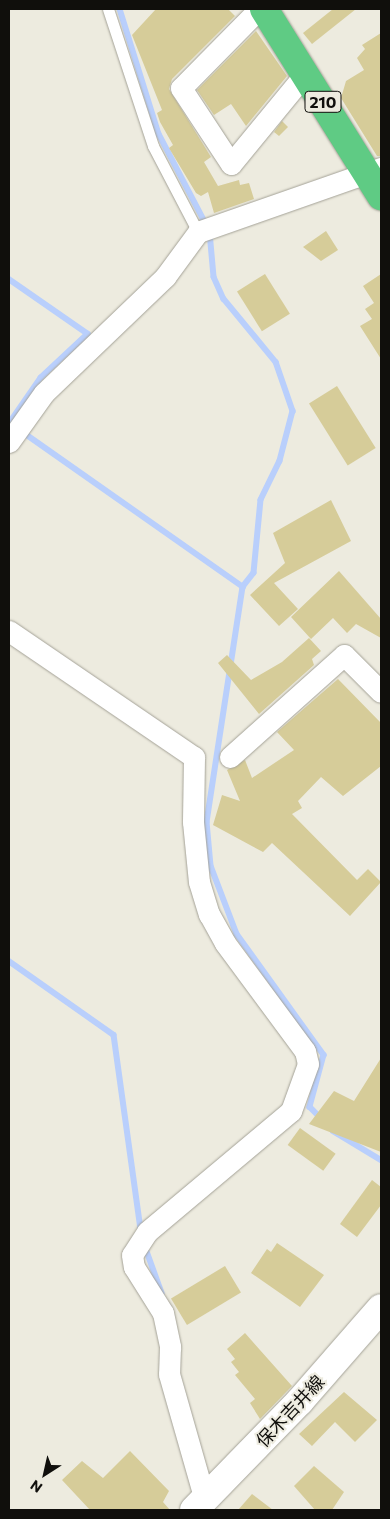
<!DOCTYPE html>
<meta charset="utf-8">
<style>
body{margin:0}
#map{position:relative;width:390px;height:1519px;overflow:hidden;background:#edebdf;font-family:Commissioner,"Noto Sans JP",sans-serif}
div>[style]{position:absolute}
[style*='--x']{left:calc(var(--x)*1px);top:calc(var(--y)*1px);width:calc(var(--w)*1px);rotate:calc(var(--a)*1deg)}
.stream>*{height:5.5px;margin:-2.75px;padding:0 2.75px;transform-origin:2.75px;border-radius:2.75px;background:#b9cffc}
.building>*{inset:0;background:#d6cc99;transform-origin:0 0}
.roads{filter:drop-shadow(0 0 1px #a4a297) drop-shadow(0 0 1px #a4a297)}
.lane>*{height:11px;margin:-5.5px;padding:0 5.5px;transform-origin:5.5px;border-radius:5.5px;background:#fff}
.street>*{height:21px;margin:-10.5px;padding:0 10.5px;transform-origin:10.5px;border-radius:10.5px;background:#fff}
.secondary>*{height:28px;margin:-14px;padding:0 14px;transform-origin:14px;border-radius:14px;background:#fff}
.highway>*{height:28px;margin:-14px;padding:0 14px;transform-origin:14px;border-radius:14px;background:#5fcb84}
span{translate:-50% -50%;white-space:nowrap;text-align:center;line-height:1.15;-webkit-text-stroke:4px #edebdf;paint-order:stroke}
.shield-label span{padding:1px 4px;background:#edebdf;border:1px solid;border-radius:4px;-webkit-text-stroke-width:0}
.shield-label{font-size:16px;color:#100f0c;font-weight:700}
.street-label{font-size:18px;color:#100f0c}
.frame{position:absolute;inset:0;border:10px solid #100f0c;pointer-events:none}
.north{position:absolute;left:20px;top:1449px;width:50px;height:50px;-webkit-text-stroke:4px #edebdf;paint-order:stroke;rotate:215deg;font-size:14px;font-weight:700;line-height:20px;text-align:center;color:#100f0c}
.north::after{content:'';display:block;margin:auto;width:18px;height:22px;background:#100f0c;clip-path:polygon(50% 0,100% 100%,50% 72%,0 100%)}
</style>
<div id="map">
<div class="stream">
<i style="--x:120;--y:9;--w:131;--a:72.7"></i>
<i style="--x:159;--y:134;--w:102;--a:62.4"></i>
<i style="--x:210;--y:232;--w:45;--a:84.9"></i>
<i style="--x:214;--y:277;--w:24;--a:66"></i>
<i style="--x:224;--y:299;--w:82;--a:50.5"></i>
<i style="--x:276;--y:362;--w:52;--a:70.9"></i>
<i style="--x:293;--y:411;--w:52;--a:104.6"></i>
<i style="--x:280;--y:461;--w:43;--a:116"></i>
<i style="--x:261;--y:500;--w:73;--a:95.5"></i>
<i style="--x:254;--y:573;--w:18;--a:128"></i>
<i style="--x:9;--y:279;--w:96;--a:34.8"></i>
<i style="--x:88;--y:334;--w:64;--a:136.9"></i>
<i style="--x:41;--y:378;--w:55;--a:124.6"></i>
<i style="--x:10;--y:423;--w:285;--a:35.1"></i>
<i style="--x:243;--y:587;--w:238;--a:98.7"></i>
<i style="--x:207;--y:822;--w:44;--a:84.8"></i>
<i style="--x:211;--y:866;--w:73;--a:69.1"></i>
<i style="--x:237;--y:934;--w:149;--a:54.3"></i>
<i style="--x:324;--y:1055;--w:54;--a:105.1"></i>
<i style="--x:310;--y:1107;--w:17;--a:45"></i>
<i style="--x:9;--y:961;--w:128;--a:35.2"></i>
<i style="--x:114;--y:1035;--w:197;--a:82.1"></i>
<i style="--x:333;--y:1131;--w:56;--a:31.1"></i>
<i style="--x:145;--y:1246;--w:50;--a:70.1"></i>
</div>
<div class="building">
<i style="clip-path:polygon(156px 9px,228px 9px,235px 16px,172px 79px,169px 89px,211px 157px,204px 162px,218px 186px,239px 180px,240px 185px,249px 183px,254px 199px,214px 213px,208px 192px,201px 196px,196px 193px,169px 148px,173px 145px,160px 122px,157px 113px,162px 110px,132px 35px)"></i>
<i style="clip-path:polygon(333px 9px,356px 9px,312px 44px,303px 33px)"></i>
<i style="clip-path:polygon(256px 31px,287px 76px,246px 126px,231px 104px,214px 115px,197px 90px)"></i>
<i style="clip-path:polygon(381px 33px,381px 156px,377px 156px,341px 98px,346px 81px,364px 70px,357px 58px,365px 49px,362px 45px)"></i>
<i style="clip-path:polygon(282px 121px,288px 127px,279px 136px,274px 132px)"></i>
<i style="clip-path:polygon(326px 231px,338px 250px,321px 261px,303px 247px)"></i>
<i style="left:265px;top:274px;width:47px;height:33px;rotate:58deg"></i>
<i style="clip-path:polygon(381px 274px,381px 359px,360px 326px,372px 319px,365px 309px,374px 303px,363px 286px)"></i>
<i style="left:337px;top:386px;width:73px;height:33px;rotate:58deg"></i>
<i style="clip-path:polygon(331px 500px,351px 541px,274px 583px,298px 609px,279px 626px,250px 595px,285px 563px,273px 533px)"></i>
<i style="clip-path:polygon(339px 571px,381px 619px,381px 638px,356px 624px,347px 633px,333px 618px,311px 639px,291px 617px)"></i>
<i style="clip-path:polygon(309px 638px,321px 651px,312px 659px,314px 665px,259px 714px,218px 663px,227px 655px,251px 680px,282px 662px)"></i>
<i style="clip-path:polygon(338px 679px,381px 723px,381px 766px,343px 796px,321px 777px,298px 801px,302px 808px,292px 814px,357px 880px,368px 869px,381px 882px,350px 916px,272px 843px,263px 852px,213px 825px,222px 795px,240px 801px,227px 770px,245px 760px,252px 778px,294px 750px,277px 732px)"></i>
<i style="clip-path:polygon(381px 1058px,381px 1152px,309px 1124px,334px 1091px,354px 1101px)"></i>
<i style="left:300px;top:1128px;width:44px;height:21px;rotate:36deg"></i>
<i style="clip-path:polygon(372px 1180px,381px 1187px,381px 1205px,357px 1237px,340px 1224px)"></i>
<i style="clip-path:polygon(277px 1243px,324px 1275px,300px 1307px,251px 1273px,267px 1249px,271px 1252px)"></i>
<i style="left:225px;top:1266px;width:31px;height:63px;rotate:59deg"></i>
<i style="clip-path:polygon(245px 1333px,292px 1386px,260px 1419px,250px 1403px,255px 1399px,235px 1375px,239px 1372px,231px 1362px,235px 1359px,227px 1349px)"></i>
<i style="clip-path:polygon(344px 1392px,377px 1420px,355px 1442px,335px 1422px,312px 1446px,299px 1434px)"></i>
<i style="clip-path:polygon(130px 1451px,169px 1491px,163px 1502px,170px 1510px,90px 1510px,62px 1480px,82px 1461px,103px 1478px)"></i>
<i style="clip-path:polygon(314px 1466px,344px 1492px,332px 1510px,315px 1510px,294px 1486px)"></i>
<i style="clip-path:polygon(252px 1494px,273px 1510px,238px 1510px)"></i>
</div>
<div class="roads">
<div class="lane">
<i style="--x:108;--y:9;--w:144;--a:71.8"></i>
<i style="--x:153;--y:146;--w:97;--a:62.4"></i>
</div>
<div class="street">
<i style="--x:259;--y:9;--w:111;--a:134.6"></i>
<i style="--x:181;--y:88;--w:91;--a:56.7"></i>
<i style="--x:231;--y:164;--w:117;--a:-50.6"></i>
<i style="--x:9;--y:442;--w:60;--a:-54.5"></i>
<i style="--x:44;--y:393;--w:168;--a:-43.8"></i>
<i style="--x:165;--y:277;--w:56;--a:-53.7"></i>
<i style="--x:198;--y:232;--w:194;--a:-19.3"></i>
<i style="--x:9;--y:631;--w:224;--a:34.3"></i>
<i style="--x:194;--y:757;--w:65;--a:90.9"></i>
<i style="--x:193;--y:822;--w:60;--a:84.3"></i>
<i style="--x:199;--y:882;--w:34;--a:73"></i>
<i style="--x:209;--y:914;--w:33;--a:61"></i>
<i style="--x:225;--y:943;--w:134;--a:53.5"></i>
<i style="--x:305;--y:1051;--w:13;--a:77"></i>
<i style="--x:308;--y:1064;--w:50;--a:109.9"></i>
<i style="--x:291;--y:1111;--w:188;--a:140"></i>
<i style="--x:147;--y:1232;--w:27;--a:123"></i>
<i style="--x:132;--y:1255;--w:12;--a:81"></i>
<i style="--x:134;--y:1267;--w:54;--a:57.8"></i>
<i style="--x:163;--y:1313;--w:35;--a:78"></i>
<i style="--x:170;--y:1347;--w:27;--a:92"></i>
<i style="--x:169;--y:1374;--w:131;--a:74.1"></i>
<i style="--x:230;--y:757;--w:153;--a:-41.8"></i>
<i style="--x:344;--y:655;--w:52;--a:45"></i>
</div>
<div class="secondary">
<i style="--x:194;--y:1510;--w:152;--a:-45.8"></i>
<i style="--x:300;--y:1401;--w:123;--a:-48.9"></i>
</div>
<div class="highway">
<i style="--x:264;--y:9;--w:221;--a:58"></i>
</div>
</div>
<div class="shield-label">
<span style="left:323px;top:102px">210</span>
</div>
<div class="street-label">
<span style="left:290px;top:1411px;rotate:-47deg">保木吉井線</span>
</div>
<div class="frame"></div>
<div class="north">N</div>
</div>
